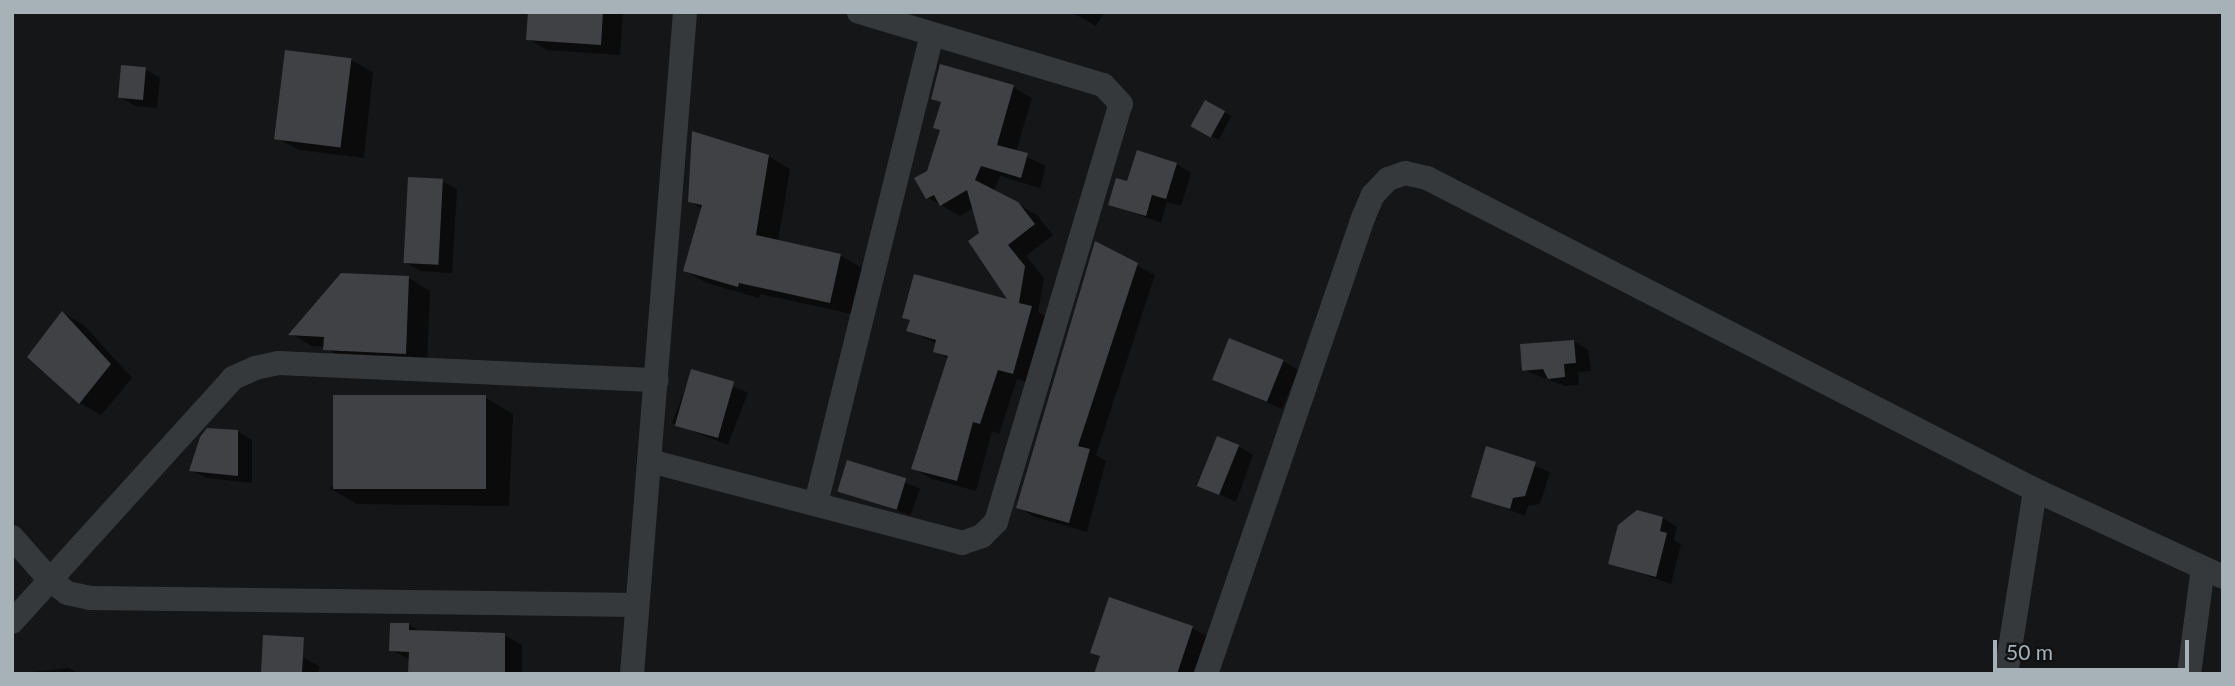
<!DOCTYPE html>
<style>
body{margin:0}
#map{position:relative;width:2235px;height:686px;overflow:hidden;background:#151617;font-family:Lato,sans-serif}
div>[style]{position:absolute}
[style*='--x']{left:calc(var(--x)*1px);top:calc(var(--y)*1px);width:calc(var(--w)*1px);rotate:calc(var(--a)*1deg)}
.shadow>*{inset:0;background:#0007;transform-origin:0 0}
.building>*{inset:0;background:#3f4144;transform-origin:0 0}
.minor>*{height:24px;margin:-12px;padding:0 12px;transform-origin:12px;border-radius:12px;background:#36393c}
span{translate:-50% -50%;white-space:nowrap;text-align:center;line-height:1.15;-webkit-text-stroke:6px #101112;paint-order:stroke}
.frame{position:absolute;inset:0;border:14px solid #a6b1b8;pointer-events:none}
.scale{position:absolute;left:1993px;top:640px;width:196px;height:32px;box-sizing:border-box;border:4px solid #a6b1b8;border-top:0;padding-left:9px;font-size:21px;line-height:24px;white-space:nowrap;color:#a6b1b8;-webkit-text-stroke:5px #101112;paint-order:stroke}
</style>
<div id="map">
<div class="shadow">
<i style="clip-path:polygon(529px 12px,623px 12px,620px 55px,547px 50px,528px 39px)"></i>
<i style="clip-path:polygon(1071px 12px,1104px 12px,1096px 26px)"></i>
<i style="clip-path:polygon(351px 60px,373px 72px,364px 158px,299px 150px,277px 138px)"></i>
<i style="clip-path:polygon(145px 69px,160px 78px,157px 108px,135px 106px,120px 97px)"></i>
<i style="clip-path:polygon(1013px 87px,1032px 98px,1016px 152px,1046px 166px,1040px 188px,1000px 176px,994px 191px,1037px 215px,1053px 235px,1026px 256px,1044px 278px,1038px 312px,1050px 319px,1032px 384px,1017px 379px,999px 434px,992px 431px,976px 491px,932px 479px,913px 468px,949px 359px,935px 351px,937px 344px,908px 330px,911px 321px,904px 317px,1011px 302px,974px 208px,960px 216px,928px 198px,928px 172px,942px 131px,935px 127px,942px 103px,933px 98px)"></i>
<i style="left:1205px;top:102px;width:30px;height:27px;rotate:28deg"></i>
<i style="clip-path:polygon(768px 156px,790px 169px,778px 242px,840px 255px,862px 268px,852px 314px,760px 294px,759px 298px,707px 283px,685px 271px,702px 209px,689px 201px)"></i>
<i style="clip-path:polygon(1177px 164px,1191px 173px,1181px 206px,1167px 202px,1161px 223px,1110px 204px,1128px 184px)"></i>
<i style="clip-path:polygon(442px 181px,457px 189px,452px 273px,420px 271px,405px 262px)"></i>
<i style="clip-path:polygon(1097px 244px,1155px 275px,1096px 455px,1106px 461px,1087px 532px,1035px 517px,1018px 507px)"></i>
<i style="clip-path:polygon(409px 278px,430px 291px,427px 365px,347px 362px,325px 347px,312px 346px,291px 334px)"></i>
<i style="clip-path:polygon(63px 313px,84px 325px,132px 378px,101px 415px,80px 403px)"></i>
<i style="clip-path:polygon(1574px 341px,1588px 350px,1591px 371px,1578px 372px,1579px 385px,1565px 386px,1524px 370px)"></i>
<i style="clip-path:polygon(1283px 361px,1298px 370px,1282px 409px,1215px 379px)"></i>
<i style="left:692px;top:371px;width:60px;height:56px;rotate:21deg"></i>
<i style="clip-path:polygon(486px 398px,513px 414px,509px 506px,357px 504px,329px 488px)"></i>
<i style="clip-path:polygon(237px 431px,252px 440px,252px 483px,206px 478px,191px 470px)"></i>
<i style="clip-path:polygon(1238px 446px,1253px 455px,1236px 502px,1202px 486px)"></i>
<i style="clip-path:polygon(1488px 448px,1550px 472px,1540px 504px,1528px 506px,1525px 516px,1473px 496px)"></i>
<i style="left:848px;top:462px;width:77px;height:29px;rotate:20deg"></i>
<i style="clip-path:polygon(1663px 518px,1677px 527px,1674px 540px,1681px 544px,1671px 584px,1610px 563px)"></i>
<i style="clip-path:polygon(409px 625px,422px 632px,504px 635px,522px 645px,522px 674px,410px 674px,411px 660px,391px 650px)"></i>
<i style="clip-path:polygon(1192px 628px,1214px 640px,1202px 674px,1096px 674px,1102px 657px,1092px 652px)"></i>
<i style="clip-path:polygon(304px 658px,319px 666px,319px 674px,262px 674px)"></i>
<i style="clip-path:polygon(69px 668px,79px 674px,12px 674px)"></i>
</div>
<div class="building">
<i style="clip-path:polygon(528px 12px,603px 12px,601px 45px,526px 40px)"></i>
<i style="left:285px;top:50px;width:67px;height:90px;rotate:7deg"></i>
<i style="clip-path:polygon(940px 64px,1014px 85px,997px 145px,1028px 153px,1021px 178px,981px 166px,975px 180px,1018px 202px,1035px 224px,1008px 245px,1025px 266px,1019px 303px,1032px 306px,1013px 374px,998px 370px,980px 424px,973px 422px,957px 481px,911px 469px,948px 356px,933px 352px,936px 340px,906px 331px,910px 320px,902px 318px,914px 274px,1007px 299px,968px 241px,979px 233px,967px 190px,940px 206px,934px 195px,926px 199px,914px 178px,927px 171px,940px 130px,933px 128px,941px 102px,931px 99px)"></i>
<i style="left:121px;top:65px;width:25px;height:33px;rotate:5deg"></i>
<i style="left:1205px;top:100px;width:23px;height:30px;rotate:29deg"></i>
<i style="clip-path:polygon(692px 131px,769px 155px,756px 235px,841px 254px,830px 303px,739px 283px,738px 287px,683px 271px,702px 205px,688px 202px)"></i>
<i style="clip-path:polygon(1137px 150px,1177px 163px,1166px 199px,1152px 195px,1146px 216px,1108px 205px,1116px 178px,1127px 181px)"></i>
<i style="left:408px;top:177px;width:35px;height:86px;rotate:3deg"></i>
<i style="clip-path:polygon(1095px 241px,1138px 263px,1078px 446px,1090px 449px,1069px 523px,1016px 508px)"></i>
<i style="clip-path:polygon(341px 273px,409px 276px,406px 354px,323px 350px,324px 337px,288px 335px)"></i>
<i style="clip-path:polygon(62px 311px,111px 364px,79px 404px,27px 357px)"></i>
<i style="left:1229px;top:338px;width:59px;height:45px;rotate:22deg"></i>
<i style="clip-path:polygon(1574px 340px,1576px 363px,1564px 364px,1565px 377px,1548px 379px,1543px 369px,1522px 371px,1520px 344px)"></i>
<i style="left:691px;top:369px;width:45px;height:59px;rotate:16deg"></i>
<i style="left:333px;top:395px;width:153px;height:94px"></i>
<i style="clip-path:polygon(207px 428px,238px 430px,238px 476px,189px 471px,200px 437px)"></i>
<i style="left:1217px;top:436px;width:24px;height:54px;rotate:22deg"></i>
<i style="clip-path:polygon(1486px 446px,1536px 462px,1525px 496px,1513px 498px,1510px 509px,1471px 497px)"></i>
<i style="left:847px;top:460px;width:62px;height:33px;rotate:17deg"></i>
<i style="clip-path:polygon(1637px 510px,1663px 517px,1660px 531px,1667px 533px,1656px 577px,1608px 564px,1618px 525px)"></i>
<i style="clip-path:polygon(1109px 597px,1193px 626px,1177px 674px,1094px 674px,1100px 656px,1090px 653px)"></i>
<i style="clip-path:polygon(390px 623px,409px 623px,409px 630px,505px 633px,505px 673px,408px 674px,409px 652px,389px 651px)"></i>
<i style="left:263px;top:635px;width:41px;height:39px;rotate:3deg"></i>
</div>
<div class="minor">
<i style="--x:650;--y:461;--w:323;--a:14.7"></i>
<i style="--x:962;--y:543;--w:21;--a:-19"></i>
<i style="--x:982;--y:536;--w:20;--a:-45"></i>
<i style="--x:996;--y:522;--w:436;--a:-73.4"></i>
<i style="--x:1121;--y:104;--w:26;--a:-133"></i>
<i style="--x:1103;--y:85;--w:255;--a:-163.3"></i>
<i style="--x:816;--y:503;--w:483;--a:-76.1"></i>
<i style="--x:12;--y:537;--w:57;--a:48.5"></i>
<i style="--x:50;--y:580;--w:21;--a:37"></i>
<i style="--x:67;--y:593;--w:24;--a:12"></i>
<i style="--x:90;--y:598;--w:547;--a:0.73"></i>
<i style="--x:12;--y:622;--w:329;--a:-47.8"></i>
<i style="--x:233;--y:378;--w:24;--a:-24"></i>
<i style="--x:255;--y:368;--w:24;--a:-12"></i>
<i style="--x:278;--y:363;--w:379;--a:2.6"></i>
<i style="--x:632;--y:674;--w:664;--a:-85.42"></i>
<i style="--x:1206;--y:674;--w:482;--a:-71"></i>
<i style="--x:1363;--y:218;--w:25;--a:-67"></i>
<i style="--x:1373;--y:195;--w:22;--a:-47"></i>
<i style="--x:1388;--y:179;--w:18;--a:-19"></i>
<i style="--x:1405;--y:173;--w:23;--a:13"></i>
<i style="--x:1427;--y:178;--w:683;--a:27.16"></i>
<i style="--x:2035;--y:490;--w:207;--a:24.8"></i>
<i style="--x:2006;--y:674;--w:186;--a:-81"></i>
<i style="--x:2189;--y:674;--w:107;--a:-82.5"></i>
</div>
<div class="frame"></div>
<div class="scale">50 m</div>
</div>
